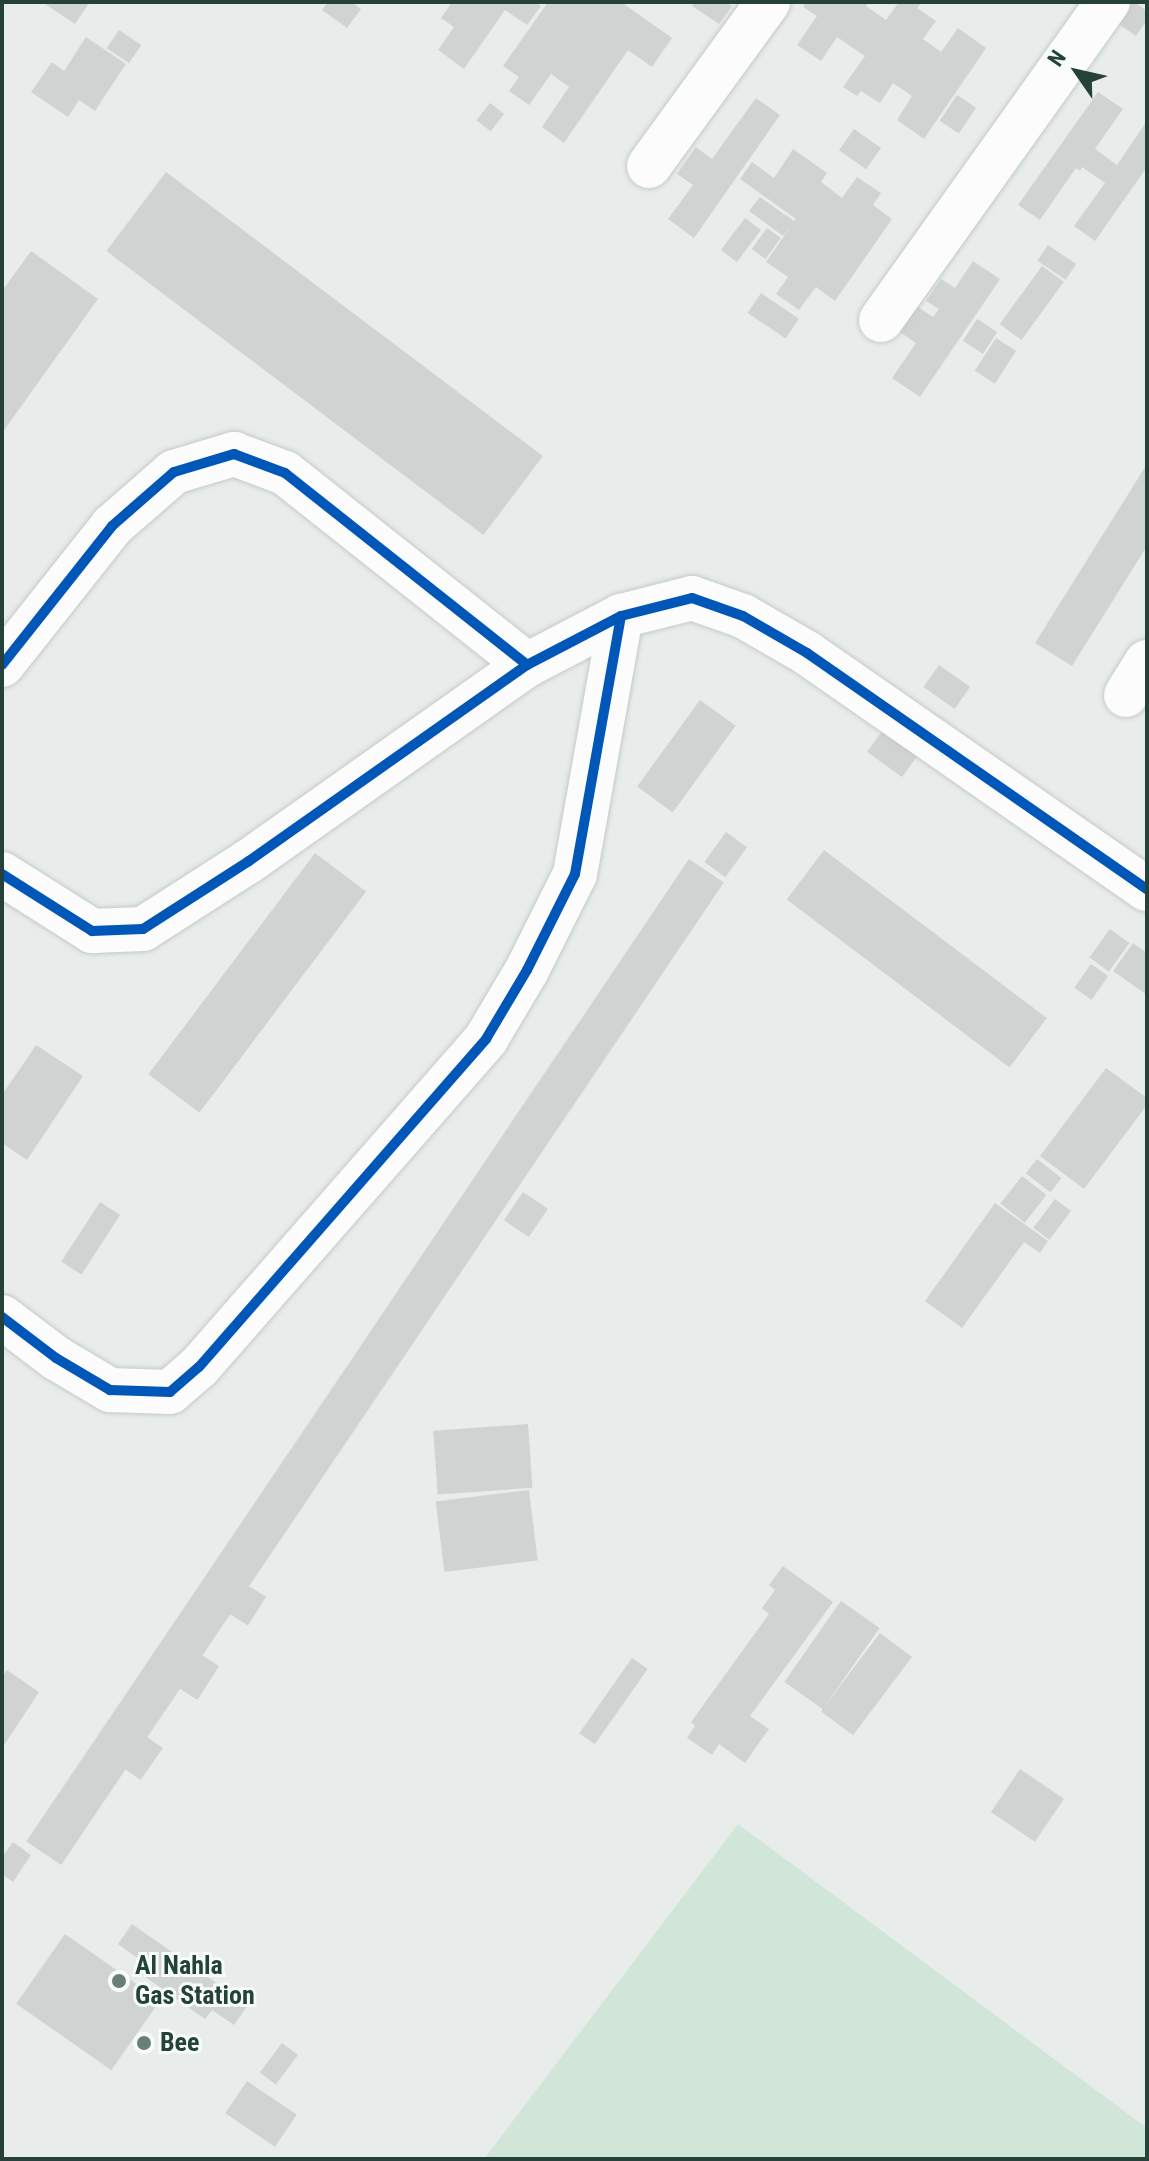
<!DOCTYPE html>
<style>
body{margin:0}
#map{position:relative;width:1149px;height:2161px;overflow:hidden;background:#e8edeb;font-family:"Roboto Condensed",sans-serif}
div>[style]{position:absolute}
[style*='--x']{left:calc(var(--x)*1px);top:calc(var(--y)*1px);width:calc(var(--w)*1px);rotate:calc(var(--a)*1deg)}
.green>*{inset:0;background:#d1e6d8}
.building>*{inset:0;background:#cfd4d2;transform-origin:0 0}
.roads{filter:drop-shadow(0 0 2px #c5cac8) drop-shadow(0 0 2px #c5cac8)}
.minor>*{height:44px;margin:-22px;padding:0 22px;transform-origin:22px;border-radius:22px;background:#fcfcfc}
.cycleway>*{height:10px;margin:-5px;padding:0 5px;transform-origin:5px;border-radius:5px;background:#0057b8}
.dots>*{width:22px;height:22px;translate:-50% -50%;box-sizing:border-box;border:4px solid #f7fbf9;border-radius:50%}
span{translate:-50% -50%;white-space:nowrap;text-align:center;line-height:1.15;-webkit-text-stroke:6px #f7fbf9;paint-order:stroke}
.poi-label{font-size:26px;color:#24423a;font-weight:700}
.left{translate:0 -50%;text-align:left}
.frame{position:absolute;inset:0;border:4px solid #24423a;pointer-events:none}
.north{position:absolute;left:1037px;top:32px;width:80px;height:80px;-webkit-text-stroke:6px #f7fbf9;paint-order:stroke;rotate:304deg;font-size:22px;font-weight:700;line-height:32px;text-align:center;color:#24423a}
.north::after{content:'';display:block;margin:auto;width:28px;height:36px;background:#24423a;clip-path:polygon(50% 0,100% 100%,50% 72%,0 100%)}
</style>
<div id="map">
<div class="green">
<i style="clip-path:polygon(738px 1824px,1147px 2128px,1147px 2159px,484px 2159px)"></i>
</div>
<div class="building">
<i style="clip-path:polygon(42px 2px,90px 2px,75px 24px)"></i>
<i style="clip-path:polygon(328px 2px,351px 2px,361px 9px,347px 28px,322px 10px)"></i>
<i style="clip-path:polygon(452px 2px,534px 2px,541px 6px,527px 25px,505px 10px,464px 69px,438px 50px,454px 27px,441px 18px)"></i>
<i style="clip-path:polygon(548px 2px,621px 2px,672px 38px,652px 67px,628px 50px,564px 143px,542px 127px,569px 87px,551px 74px,529px 105px,509px 91px,519px 77px,503px 66px)"></i>
<i style="clip-path:polygon(695px 2px,725px 2px,732px 6px,719px 24px,692px 6px)"></i>
<i style="clip-path:polygon(806px 2px,869px 2px,866px 6px,886px 20px,899px 2px,922px 2px,917px 8px,936px 21px,923px 39px,941px 52px,958px 28px,986px 48px,924px 139px,897px 120px,912px 96px,893px 83px,880px 103px,861px 91px,857px 96px,843px 87px,865px 56px,837px 37px,821px 61px,797px 45px,817px 16px,803px 7px)"></i>
<i style="clip-path:polygon(1122px 2px,1134px 2px,1147px 11px,1147px 20px,1136px 36px,1111px 19px)"></i>
<i style="left:119px;top:30px;width:27px;height:22px;rotate:34deg"></i>
<i style="clip-path:polygon(86px 37px,126px 64px,95px 111px,79px 100px,68px 117px,31px 92px,52px 62px,64px 71px)"></i>
<i style="clip-path:polygon(1098px 92px,1123px 109px,1095px 149px,1117px 165px,1147px 121px,1147px 167px,1095px 241px,1074px 226px,1105px 183px,1082px 167px,1080px 171px,1076px 168px,1040px 220px,1018px 205px)"></i>
<i style="left:957px;top:95px;width:23px;height:31px;rotate:34deg"></i>
<i style="clip-path:polygon(756px 98px,780px 115px,694px 238px,668px 219px,693px 185px,677px 174px,696px 147px,712px 159px)"></i>
<i style="left:490px;top:103px;width:18px;height:22px;rotate:38deg"></i>
<i style="left:854px;top:129px;width:33px;height:26px;rotate:35deg"></i>
<i style="clip-path:polygon(793px 149px,827px 173px,821px 182px,842px 198px,857px 177px,881px 193px,873px 205px,892px 219px,835px 301px,816px 287px,799px 310px,776px 294px,788px 277px,766px 262px,791px 226px,783px 236px,749px 211px,760px 197px,794px 221px,796px 219px,740px 179px,752px 162px,774px 178px)"></i>
<i style="left:166px;top:172px;width:472px;height:99px;rotate:37deg"></i>
<i style="left:745px;top:218px;width:20px;height:40px;rotate:37deg"></i>
<i style="left:767px;top:228px;width:17px;height:26px;rotate:36deg"></i>
<i style="left:1048px;top:245px;width:34px;height:19px;rotate:34deg"></i>
<i style="clip-path:polygon(31px 251px,98px 299px,2px 433px,2px 291px)"></i>
<i style="clip-path:polygon(973px 261px,1000px 279px,920px 397px,892px 378px,916px 343px,900px 332px,918px 307px,933px 317px,939px 309px,926px 301px,941px 279px,955px 288px)"></i>
<i style="left:1042px;top:266px;width:27px;height:72px;rotate:36deg"></i>
<i style="left:761px;top:293px;width:46px;height:24px;rotate:34deg"></i>
<i style="left:977px;top:319px;width:24px;height:26px;rotate:33deg"></i>
<i style="left:996px;top:338px;width:24px;height:39px;rotate:33deg"></i>
<i style="clip-path:polygon(1147px 464px,1147px 546px,1072px 666px,1035px 643px)"></i>
<i style="left:939px;top:665px;width:38px;height:27px;rotate:35deg"></i>
<i style="left:700px;top:700px;width:44px;height:107px;rotate:36deg"></i>
<i style="left:883px;top:730px;width:43px;height:27px;rotate:36deg"></i>
<i style="left:726px;top:832px;width:26px;height:37px;rotate:36deg"></i>
<i style="left:824px;top:850px;width:279px;height:62px;rotate:37deg"></i>
<i style="left:315px;top:853px;width:64px;height:277px;rotate:37deg"></i>
<i style="left:689px;top:859px;width:42px;height:1185px;rotate:34deg"></i>
<i style="left:1110px;top:929px;width:24px;height:35px;rotate:36deg"></i>
<i style="clip-path:polygon(1133px 943px,1147px 953px,1147px 995px,1113px 971px)"></i>
<i style="left:1091px;top:964px;width:21px;height:29px;rotate:35deg"></i>
<i style="clip-path:polygon(36px 1045px,83px 1076px,27px 1160px,2px 1143px,2px 1095px)"></i>
<i style="clip-path:polygon(1106px 1068px,1147px 1098px,1147px 1105px,1084px 1189px,1040px 1156px)"></i>
<i style="left:1037px;top:1159px;width:31px;height:18px;rotate:38deg"></i>
<i style="left:1022px;top:1176px;width:31px;height:35px;rotate:38deg"></i>
<i style="left:523px;top:1192px;width:30px;height:34px;rotate:34deg"></i>
<i style="left:1055px;top:1199px;width:20px;height:36px;rotate:37deg"></i>
<i style="left:100px;top:1202px;width:24px;height:71px;rotate:33deg"></i>
<i style="clip-path:polygon(995px 1203px,1048px 1241px,1040px 1253px,1024px 1242px,962px 1328px,925px 1301px)"></i>
<i style="left:528px;top:1424px;width:64px;height:95px;rotate:86deg"></i>
<i style="left:529px;top:1490px;width:71px;height:94px;rotate:83deg"></i>
<i style="clip-path:polygon(783px 1566px,833px 1602px,750px 1716px,769px 1729px,745px 1763px,719px 1744px,712px 1755px,687px 1738px,695px 1726px,691px 1722px,769px 1614px,762px 1608px,775px 1590px,769px 1585px)"></i>
<i style="left:244px;top:1583px;width:26px;height:34px;rotate:32deg"></i>
<i style="left:841px;top:1601px;width:47px;height:99px;rotate:35deg"></i>
<i style="left:880px;top:1633px;width:40px;height:98px;rotate:37deg"></i>
<i style="left:194px;top:1650px;width:30px;height:40px;rotate:33deg"></i>
<i style="left:632px;top:1658px;width:19px;height:92px;rotate:35deg"></i>
<i style="clip-path:polygon(7px 1670px,39px 1692px,2px 1748px,2px 1677px)"></i>
<i style="left:140px;top:1732px;width:28px;height:39px;rotate:35deg"></i>
<i style="left:1020px;top:1769px;width:53px;height:52px;rotate:34deg"></i>
<i style="clip-path:polygon(13px 1842px,31px 1855px,13px 1882px,2px 1874px,2px 1857px)"></i>
<i style="clip-path:polygon(132px 1924px,248px 2005px,234px 2025px,212px 2010px,205px 2019px,134px 1969px,140px 1960px,118px 1944px)"></i>
<i style="left:65px;top:1934px;width:116px;height:85px;rotate:35deg"></i>
<i style="left:282px;top:2043px;width:20px;height:37px;rotate:37deg"></i>
<i style="left:247px;top:2081px;width:60px;height:39px;rotate:34deg"></i>
</div>
<div class="roads">
<div class="minor">
<i style="--x:649;--y:166;--w:203;--a:-54"></i>
<i style="--x:881;--y:320;--w:391;--a:-54.5"></i>
<i style="--x:2;--y:665;--w:177;--a:-51.6"></i>
<i style="--x:112;--y:526;--w:82;--a:-41.1"></i>
<i style="--x:174;--y:472;--w:63;--a:-16.7"></i>
<i style="--x:234;--y:454;--w:54;--a:20.4"></i>
<i style="--x:285;--y:473;--w:309;--a:38.4"></i>
<i style="--x:1126;--y:695;--w:39;--a:-58"></i>
<i style="--x:2;--y:874;--w:107;--a:32.3"></i>
<i style="--x:92;--y:931;--w:51;--a:-2.2"></i>
<i style="--x:143;--y:929;--w:126;--a:-32.7"></i>
<i style="--x:249;--y:861;--w:340;--a:-35.2"></i>
<i style="--x:527;--y:665;--w:106;--a:-27.5"></i>
<i style="--x:621;--y:616;--w:73;--a:-14.2"></i>
<i style="--x:692;--y:598;--w:54;--a:19.4"></i>
<i style="--x:743;--y:616;--w:74;--a:30"></i>
<i style="--x:807;--y:653;--w:414;--a:34.8"></i>
<i style="--x:2;--y:1317;--w:68;--a:37.2"></i>
<i style="--x:56;--y:1358;--w:63;--a:30.7"></i>
<i style="--x:110;--y:1390;--w:60;--a:1.9"></i>
<i style="--x:170;--y:1392;--w:38;--a:-41"></i>
<i style="--x:199;--y:1367;--w:436;--a:-48.8"></i>
<i style="--x:486;--y:1039;--w:80;--a:-59.3"></i>
<i style="--x:527;--y:970;--w:107;--a:-63.4"></i>
<i style="--x:575;--y:874;--w:262;--a:-79.9"></i>
</div>
</div>
<div class="cycleway">
<i style="--x:2;--y:665;--w:177;--a:-51.6"></i>
<i style="--x:112;--y:526;--w:82;--a:-41.1"></i>
<i style="--x:174;--y:472;--w:63;--a:-16.7"></i>
<i style="--x:234;--y:454;--w:54;--a:20.4"></i>
<i style="--x:285;--y:473;--w:309;--a:38.4"></i>
<i style="--x:2;--y:874;--w:107;--a:32.3"></i>
<i style="--x:92;--y:931;--w:51;--a:-2.2"></i>
<i style="--x:143;--y:929;--w:126;--a:-32.7"></i>
<i style="--x:249;--y:861;--w:340;--a:-35.2"></i>
<i style="--x:527;--y:665;--w:106;--a:-27.5"></i>
<i style="--x:621;--y:616;--w:73;--a:-14.2"></i>
<i style="--x:692;--y:598;--w:54;--a:19.4"></i>
<i style="--x:743;--y:616;--w:74;--a:30"></i>
<i style="--x:807;--y:653;--w:414;--a:34.8"></i>
<i style="--x:2;--y:1317;--w:68;--a:37.2"></i>
<i style="--x:56;--y:1358;--w:63;--a:30.7"></i>
<i style="--x:110;--y:1390;--w:60;--a:1.9"></i>
<i style="--x:170;--y:1392;--w:38;--a:-41"></i>
<i style="--x:199;--y:1367;--w:436;--a:-48.8"></i>
<i style="--x:486;--y:1039;--w:80;--a:-59.3"></i>
<i style="--x:527;--y:970;--w:107;--a:-63.4"></i>
<i style="--x:575;--y:874;--w:262;--a:-79.9"></i>
</div>
<div class="dots">
<i style="left:119px;top:1981px;background:#697e78"></i>
<i style="left:144px;top:2043px;background:#697e78"></i>
</div>
<div class="poi-label">
<span class="left" style="left:135px;top:1981px">Al Nahla<br>Gas Station</span>
<span class="left" style="left:160px;top:2043px">Bee</span>
</div>
<div class="frame"></div>
<div class="north">N</div>
</div>
